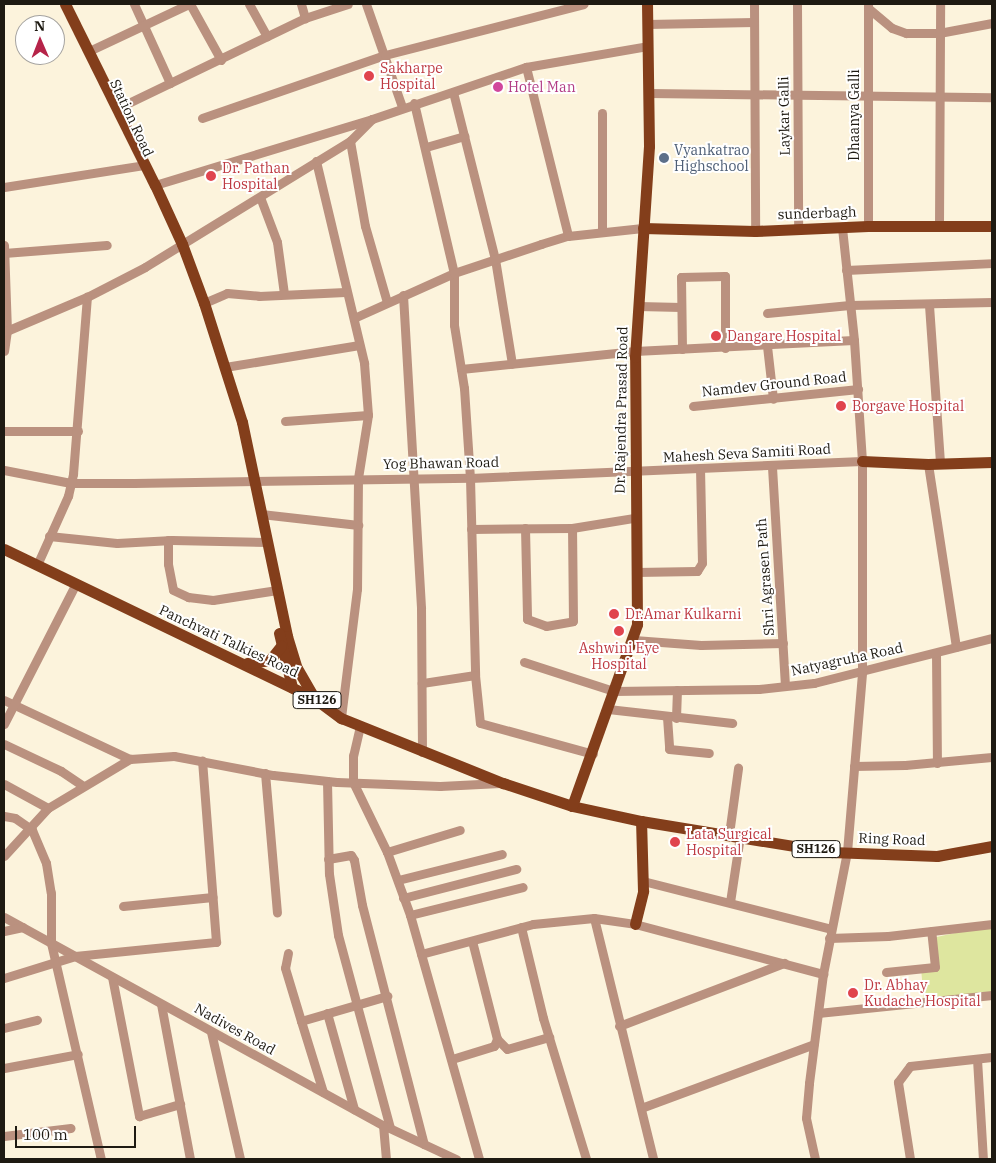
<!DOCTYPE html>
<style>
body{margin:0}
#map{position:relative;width:996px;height:1163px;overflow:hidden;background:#fcf3dc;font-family:"IBM Plex Serif",serif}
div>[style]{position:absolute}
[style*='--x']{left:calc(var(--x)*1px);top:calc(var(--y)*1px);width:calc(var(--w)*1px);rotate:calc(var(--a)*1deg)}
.green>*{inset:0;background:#dee69f}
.minor>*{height:9px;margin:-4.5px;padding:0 4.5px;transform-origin:4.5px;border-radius:4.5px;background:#ba917f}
.major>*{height:11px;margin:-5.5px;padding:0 5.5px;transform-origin:5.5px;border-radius:5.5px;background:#833e1b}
.dots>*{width:14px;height:14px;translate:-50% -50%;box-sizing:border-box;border:2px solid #fff;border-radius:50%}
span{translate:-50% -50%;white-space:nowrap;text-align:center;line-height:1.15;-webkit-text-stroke:4px #fff;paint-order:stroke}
.shield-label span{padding:1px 4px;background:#fff;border:1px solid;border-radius:4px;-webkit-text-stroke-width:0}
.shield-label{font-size:12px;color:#1e1a12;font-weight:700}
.health-label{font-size:14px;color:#be3a42}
.left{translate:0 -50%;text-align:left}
.hotel-label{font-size:14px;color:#b23c85}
.street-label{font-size:14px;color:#1e1a12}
.service-label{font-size:14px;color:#4e5e75}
.frame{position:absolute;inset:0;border:5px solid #1e1a12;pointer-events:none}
.north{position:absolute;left:15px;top:15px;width:50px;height:50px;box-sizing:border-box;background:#fff;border:1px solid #a5a3a0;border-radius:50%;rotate:359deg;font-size:14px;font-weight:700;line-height:20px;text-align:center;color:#1e1a12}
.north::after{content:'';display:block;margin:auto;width:18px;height:22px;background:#b62449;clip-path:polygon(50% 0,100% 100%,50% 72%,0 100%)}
.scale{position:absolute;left:15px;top:1126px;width:121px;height:22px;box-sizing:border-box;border:2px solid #1e1a12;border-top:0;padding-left:6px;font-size:15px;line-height:18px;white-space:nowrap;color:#1e1a12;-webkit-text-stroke:4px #fff;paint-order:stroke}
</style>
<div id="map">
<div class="green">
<i style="clip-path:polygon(992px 925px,992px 995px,924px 1002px,921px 968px,935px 967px,932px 938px)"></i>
</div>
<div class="minor">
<i style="--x:134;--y:4;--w:87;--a:65.5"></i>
<i style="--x:190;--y:4;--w:64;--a:61"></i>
<i style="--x:249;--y:4;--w:37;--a:61"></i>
<i style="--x:301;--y:4;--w:15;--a:74"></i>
<i style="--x:366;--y:4;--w:109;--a:70.7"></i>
<i style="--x:754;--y:4;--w:227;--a:89.7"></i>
<i style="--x:797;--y:4;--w:225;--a:89.7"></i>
<i style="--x:868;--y:4;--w:222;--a:90"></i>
<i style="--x:868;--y:8;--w:31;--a:40"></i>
<i style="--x:892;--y:28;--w:15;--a:20"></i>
<i style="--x:906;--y:33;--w:33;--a:0"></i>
<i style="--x:939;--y:33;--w:54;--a:-10.7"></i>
<i style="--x:647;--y:24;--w:107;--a:-1.1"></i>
<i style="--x:89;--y:51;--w:110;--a:-25.2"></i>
<i style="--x:526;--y:67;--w:174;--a:76"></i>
<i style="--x:453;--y:92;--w:172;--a:75.9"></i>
<i style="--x:495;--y:259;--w:106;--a:80.8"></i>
<i style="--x:649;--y:93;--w:343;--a:0.7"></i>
<i style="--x:414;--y:103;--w:175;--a:76.8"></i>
<i style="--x:454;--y:273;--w:52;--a:90"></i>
<i style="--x:454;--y:325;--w:64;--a:81"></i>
<i style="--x:464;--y:388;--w:90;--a:86.2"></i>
<i style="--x:470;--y:478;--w:197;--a:88.5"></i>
<i style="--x:475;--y:675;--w:54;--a:171.4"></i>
<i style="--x:118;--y:108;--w:208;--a:-25.7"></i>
<i style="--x:305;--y:18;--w:45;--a:-18"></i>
<i style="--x:602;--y:113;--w:118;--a:90"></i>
<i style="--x:202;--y:118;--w:194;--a:-19"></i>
<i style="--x:385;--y:55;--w:205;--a:-14.4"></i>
<i style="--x:350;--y:141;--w:86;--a:80"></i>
<i style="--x:365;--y:226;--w:79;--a:73.9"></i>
<i style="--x:426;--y:147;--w:40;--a:-16"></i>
<i style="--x:316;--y:161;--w:208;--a:76.6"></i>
<i style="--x:364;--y:363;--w:52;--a:85.6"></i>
<i style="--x:368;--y:415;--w:64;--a:99"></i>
<i style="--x:358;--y:478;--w:111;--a:90.5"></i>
<i style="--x:357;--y:589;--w:130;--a:97.1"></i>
<i style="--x:155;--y:185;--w:227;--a:-16.9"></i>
<i style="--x:372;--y:119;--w:163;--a:-18.7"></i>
<i style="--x:526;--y:67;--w:123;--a:-9.8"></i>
<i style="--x:4;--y:187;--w:143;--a:-8.9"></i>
<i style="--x:260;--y:197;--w:48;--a:69.3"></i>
<i style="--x:277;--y:242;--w:52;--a:82.3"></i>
<i style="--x:939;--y:225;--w:221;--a:-89.7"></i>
<i style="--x:4;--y:245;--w:85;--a:88"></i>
<i style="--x:7;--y:330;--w:21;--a:98"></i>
<i style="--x:4;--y:253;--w:103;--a:-4.4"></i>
<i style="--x:846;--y:270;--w:146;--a:-2.7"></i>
<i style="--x:403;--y:295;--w:314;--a:86.7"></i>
<i style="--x:421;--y:608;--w:144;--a:89.6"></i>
<i style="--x:204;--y:303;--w:25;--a:-23"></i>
<i style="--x:227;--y:293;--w:32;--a:5"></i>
<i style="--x:259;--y:296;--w:86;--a:-2.7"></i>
<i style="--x:929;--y:305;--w:159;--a:86"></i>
<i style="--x:638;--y:306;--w:43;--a:1.3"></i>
<i style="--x:767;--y:313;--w:83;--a:-5.5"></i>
<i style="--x:850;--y:305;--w:142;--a:-1.2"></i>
<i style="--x:354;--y:318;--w:110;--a:-24.2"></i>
<i style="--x:454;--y:273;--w:92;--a:-18.4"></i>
<i style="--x:541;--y:244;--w:28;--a:-17"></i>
<i style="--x:568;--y:236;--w:75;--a:-6.1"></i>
<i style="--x:4;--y:332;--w:90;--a:-22.9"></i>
<i style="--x:87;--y:297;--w:65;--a:-27.3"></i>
<i style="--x:145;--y:267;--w:241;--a:-31.6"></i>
<i style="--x:350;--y:141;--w:31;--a:-45"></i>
<i style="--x:767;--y:346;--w:53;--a:83.5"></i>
<i style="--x:682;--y:349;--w:72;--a:-90.8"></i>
<i style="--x:681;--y:277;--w:44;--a:-1.3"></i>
<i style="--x:725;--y:276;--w:72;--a:90"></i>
<i style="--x:225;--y:367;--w:136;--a:-9.3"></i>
<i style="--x:461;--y:369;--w:175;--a:-5.9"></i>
<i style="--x:635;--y:351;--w:219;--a:-2.9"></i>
<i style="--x:693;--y:406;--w:166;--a:-5.9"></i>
<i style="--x:285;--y:421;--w:83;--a:-4.1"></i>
<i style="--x:4;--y:431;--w:74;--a:0"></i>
<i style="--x:928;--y:464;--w:185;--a:81.3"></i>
<i style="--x:772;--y:467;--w:219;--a:86.6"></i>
<i style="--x:4;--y:470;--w:68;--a:11"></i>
<i style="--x:71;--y:483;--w:63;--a:0"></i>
<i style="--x:134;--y:483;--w:336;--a:-0.9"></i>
<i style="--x:470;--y:478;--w:392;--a:-2.5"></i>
<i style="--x:261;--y:514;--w:98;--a:6.5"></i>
<i style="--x:525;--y:528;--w:91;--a:88.7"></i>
<i style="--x:527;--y:619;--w:20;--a:20"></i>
<i style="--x:546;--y:626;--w:27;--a:-10"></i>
<i style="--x:573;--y:621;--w:93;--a:-90.6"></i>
<i style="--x:471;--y:529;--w:101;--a:-0.6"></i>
<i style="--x:572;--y:528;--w:63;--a:-9.2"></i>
<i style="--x:49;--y:536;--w:68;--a:5.9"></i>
<i style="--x:117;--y:543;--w:55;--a:-3.1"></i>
<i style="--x:172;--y:540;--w:95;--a:1.2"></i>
<i style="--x:168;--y:540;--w:24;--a:90"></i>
<i style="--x:168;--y:564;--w:26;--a:79"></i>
<i style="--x:173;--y:590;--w:17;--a:25"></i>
<i style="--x:188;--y:597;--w:25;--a:7"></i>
<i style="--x:213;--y:600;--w:65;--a:-8.9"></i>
<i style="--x:37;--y:565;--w:76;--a:-65.8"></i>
<i style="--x:68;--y:496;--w:23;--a:-77"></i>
<i style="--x:73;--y:474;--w:178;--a:-85.5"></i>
<i style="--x:636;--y:572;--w:61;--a:-0.9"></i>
<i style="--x:697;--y:571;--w:9;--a:-58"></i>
<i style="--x:702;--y:563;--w:94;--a:-91.2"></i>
<i style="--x:634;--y:640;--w:67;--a:4.3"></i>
<i style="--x:701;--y:645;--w:82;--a:-1.4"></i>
<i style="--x:936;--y:653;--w:110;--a:89.5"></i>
<i style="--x:524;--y:662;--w:95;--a:17.9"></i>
<i style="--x:614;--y:691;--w:145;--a:-0.8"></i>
<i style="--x:759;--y:689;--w:55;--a:-6.2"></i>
<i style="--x:814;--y:683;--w:184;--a:-14.2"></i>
<i style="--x:475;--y:675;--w:48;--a:84.1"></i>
<i style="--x:480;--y:723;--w:117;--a:15.3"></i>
<i style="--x:4;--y:700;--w:139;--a:25.1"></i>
<i style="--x:608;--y:709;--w:125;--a:6.4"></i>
<i style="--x:667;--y:717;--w:32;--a:86"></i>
<i style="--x:669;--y:749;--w:40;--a:5.7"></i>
<i style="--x:676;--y:718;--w:28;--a:-88"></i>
<i style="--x:4;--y:724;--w:156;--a:-62.9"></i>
<i style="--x:360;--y:726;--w:31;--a:103"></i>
<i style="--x:353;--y:756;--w:26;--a:90"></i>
<i style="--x:353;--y:782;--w:78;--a:64.1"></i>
<i style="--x:387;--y:852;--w:67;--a:69.9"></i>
<i style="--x:410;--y:915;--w:254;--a:74.2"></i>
<i style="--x:4;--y:744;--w:63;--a:25.3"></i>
<i style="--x:61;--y:771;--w:25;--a:34"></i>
<i style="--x:854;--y:766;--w:51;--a:-1.1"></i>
<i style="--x:905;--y:765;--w:87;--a:-5.3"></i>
<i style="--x:265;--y:773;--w:140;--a:85.1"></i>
<i style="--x:327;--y:781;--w:93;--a:88.8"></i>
<i style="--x:329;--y:874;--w:62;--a:81.6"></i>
<i style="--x:338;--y:935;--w:200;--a:74.9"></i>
<i style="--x:4;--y:784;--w:50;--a:28.6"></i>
<i style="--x:4;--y:816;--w:11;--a:10"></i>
<i style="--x:15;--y:818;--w:21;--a:35"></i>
<i style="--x:32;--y:830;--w:36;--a:67"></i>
<i style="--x:46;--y:863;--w:30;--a:81"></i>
<i style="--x:51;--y:893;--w:50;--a:90"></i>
<i style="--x:51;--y:943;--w:222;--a:77"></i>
<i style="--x:729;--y:834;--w:67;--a:-82.2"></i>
<i style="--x:387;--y:852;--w:76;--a:-16.8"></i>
<i style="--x:4;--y:856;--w:65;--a:-47.5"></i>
<i style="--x:48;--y:808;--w:96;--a:-30.9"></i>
<i style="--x:130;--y:759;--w:44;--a:-3.9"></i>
<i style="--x:174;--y:756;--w:101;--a:10.9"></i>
<i style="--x:273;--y:775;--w:64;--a:6.2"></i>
<i style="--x:337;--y:782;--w:103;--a:2.2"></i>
<i style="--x:440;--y:786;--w:60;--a:-2.9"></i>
<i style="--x:328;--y:859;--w:23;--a:-10"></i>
<i style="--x:351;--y:855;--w:6;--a:59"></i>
<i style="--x:354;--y:860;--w:46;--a:79.9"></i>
<i style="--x:362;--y:905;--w:247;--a:75.5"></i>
<i style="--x:398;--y:880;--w:107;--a:-14"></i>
<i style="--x:643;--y:881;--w:194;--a:14.3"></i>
<i style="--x:403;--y:898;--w:117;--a:-14.4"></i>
<i style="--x:730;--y:902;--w:67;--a:-81.4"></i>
<i style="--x:123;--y:906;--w:90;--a:-5.7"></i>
<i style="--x:410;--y:915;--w:116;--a:-13.9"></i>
<i style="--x:4;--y:917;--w:432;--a:28.8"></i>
<i style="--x:383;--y:1125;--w:81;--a:25"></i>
<i style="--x:594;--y:918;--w:248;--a:76.2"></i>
<i style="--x:521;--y:927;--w:94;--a:76.4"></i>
<i style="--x:543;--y:1018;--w:147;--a:73"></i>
<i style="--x:4;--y:931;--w:19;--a:-12"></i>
<i style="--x:829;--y:938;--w:59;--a:-1.9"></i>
<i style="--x:888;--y:936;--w:105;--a:-6.6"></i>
<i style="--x:288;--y:953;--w:15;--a:101"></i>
<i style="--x:285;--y:968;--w:55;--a:73.2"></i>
<i style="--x:421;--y:954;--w:116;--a:-15"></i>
<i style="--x:533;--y:924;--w:61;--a:-5.6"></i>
<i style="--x:594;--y:918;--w:41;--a:8.3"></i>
<i style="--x:635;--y:924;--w:195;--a:14.9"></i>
<i style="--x:886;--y:972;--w:49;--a:-5.8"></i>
<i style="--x:935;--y:967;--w:36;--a:-96"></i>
<i style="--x:112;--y:977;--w:142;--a:79"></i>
<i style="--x:139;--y:1116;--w:43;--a:-16.3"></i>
<i style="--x:4;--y:978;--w:74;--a:-17.2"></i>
<i style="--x:75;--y:956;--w:142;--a:-5.7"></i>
<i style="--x:216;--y:942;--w:182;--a:-94.4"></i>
<i style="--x:161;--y:1004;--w:158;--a:79.4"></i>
<i style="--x:327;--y:1013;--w:100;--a:74.3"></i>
<i style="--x:818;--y:1013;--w:175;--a:-5.9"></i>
<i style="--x:619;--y:1026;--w:177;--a:-20.9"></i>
<i style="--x:4;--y:1028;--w:34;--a:-14"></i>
<i style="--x:211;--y:1032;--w:130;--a:77.1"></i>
<i style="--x:497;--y:1039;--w:14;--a:45"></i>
<i style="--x:507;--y:1049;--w:44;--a:-15.9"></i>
<i style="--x:452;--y:1059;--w:44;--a:-17.2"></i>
<i style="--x:494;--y:1046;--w:8;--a:-67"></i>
<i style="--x:497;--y:1039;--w:101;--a:-104.3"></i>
<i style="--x:977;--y:1059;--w:100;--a:86.6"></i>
<i style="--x:4;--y:1068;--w:75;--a:-10.7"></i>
<i style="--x:323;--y:1092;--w:74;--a:-107.2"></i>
<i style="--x:301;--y:1021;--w:90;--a:-16.2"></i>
<i style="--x:641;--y:1108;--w:184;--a:-20.3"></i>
<i style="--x:383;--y:1125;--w:34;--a:85"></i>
<i style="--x:4;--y:1136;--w:67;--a:-6.8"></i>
<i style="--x:815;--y:1159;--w:42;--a:-102.4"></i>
<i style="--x:806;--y:1118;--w:35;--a:-85"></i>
<i style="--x:809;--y:1083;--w:110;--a:-82.7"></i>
<i style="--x:823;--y:974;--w:124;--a:-78.9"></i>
<i style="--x:847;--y:852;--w:181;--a:-85.2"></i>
<i style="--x:862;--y:672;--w:211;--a:-90"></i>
<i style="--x:862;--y:461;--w:121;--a:-93.8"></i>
<i style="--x:854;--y:340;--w:114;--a:-96.1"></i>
<i style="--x:910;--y:1159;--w:78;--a:-98.9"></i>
<i style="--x:898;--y:1082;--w:20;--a:-53"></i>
<i style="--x:910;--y:1066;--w:82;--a:-6.3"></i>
</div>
<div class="major">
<i style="--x:65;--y:4;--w:202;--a:63.6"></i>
<i style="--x:155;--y:185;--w:65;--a:65.4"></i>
<i style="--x:182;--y:244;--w:63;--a:69.6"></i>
<i style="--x:204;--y:303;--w:125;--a:72.3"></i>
<i style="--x:242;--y:422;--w:219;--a:78.1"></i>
<i style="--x:287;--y:636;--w:34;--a:73"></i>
<i style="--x:297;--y:668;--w:34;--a:60"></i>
<i style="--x:643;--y:228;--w:112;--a:1.5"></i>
<i style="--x:755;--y:231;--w:113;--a:-2.5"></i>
<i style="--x:868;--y:226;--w:124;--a:0"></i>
<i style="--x:862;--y:461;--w:66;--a:2.6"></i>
<i style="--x:928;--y:464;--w:64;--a:-1.8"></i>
<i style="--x:4;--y:549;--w:344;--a:25.7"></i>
<i style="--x:314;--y:698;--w:34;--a:37"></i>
<i style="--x:341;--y:718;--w:175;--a:21.9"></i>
<i style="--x:503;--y:783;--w:73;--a:18.4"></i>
<i style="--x:572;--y:806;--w:71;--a:12.3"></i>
<i style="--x:641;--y:821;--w:193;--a:9.3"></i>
<i style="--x:831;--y:852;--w:106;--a:2.2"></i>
<i style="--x:937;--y:856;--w:56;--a:-10.3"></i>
<i style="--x:279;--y:633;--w:56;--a:76.5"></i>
<i style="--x:247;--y:663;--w:23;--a:-7"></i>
<i style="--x:270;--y:660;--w:18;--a:-52"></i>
<i style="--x:572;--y:806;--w:193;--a:-70.3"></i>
<i style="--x:637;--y:624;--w:267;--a:-90.4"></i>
<i style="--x:635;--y:357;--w:211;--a:-86.2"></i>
<i style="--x:649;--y:146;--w:142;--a:-90.8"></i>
<i style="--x:635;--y:924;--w:34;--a:-76"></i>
<i style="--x:643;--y:891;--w:70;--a:-91.6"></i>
</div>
<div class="dots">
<i style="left:369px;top:76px;background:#e0444e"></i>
<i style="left:498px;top:87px;background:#d1479c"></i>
<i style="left:664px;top:158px;background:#5c6f8a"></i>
<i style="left:211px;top:176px;background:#e0444e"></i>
<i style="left:716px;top:336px;background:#e0444e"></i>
<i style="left:841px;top:406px;background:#e0444e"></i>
<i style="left:614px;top:614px;background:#e0444e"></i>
<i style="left:619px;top:631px;background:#e0444e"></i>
<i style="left:675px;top:842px;background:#e0444e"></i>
<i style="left:853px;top:993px;background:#e0444e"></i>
</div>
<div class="shield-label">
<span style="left:317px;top:700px">SH126</span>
<span style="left:816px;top:849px">SH126</span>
</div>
<div class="health-label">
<span class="left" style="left:380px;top:76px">Sakharpe<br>Hospital</span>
<span class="left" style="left:222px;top:176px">Dr. Pathan<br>Hospital</span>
<span class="left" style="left:727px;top:336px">Dangare Hospital</span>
<span class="left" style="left:852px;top:406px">Borgave Hospital</span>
<span class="left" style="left:625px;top:614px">Dr.Amar Kulkarni</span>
<span style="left:619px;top:656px">Ashwini Eye<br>Hospital</span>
<span class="left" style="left:686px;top:842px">Lata Surgical<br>Hospital</span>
<span class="left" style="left:864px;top:993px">Dr. Abhay<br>Kudache Hospital</span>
</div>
<div class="hotel-label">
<span class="left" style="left:508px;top:87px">Hotel Man</span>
</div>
<div class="street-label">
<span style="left:854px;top:115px;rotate:-90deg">Dhaanya Galli</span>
<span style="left:784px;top:116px;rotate:-91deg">Laykar Galli</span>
<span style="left:132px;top:118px;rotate:65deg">Station Road</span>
<span style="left:817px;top:213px;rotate:-2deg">sunderbagh</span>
<span style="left:774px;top:384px;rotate:-6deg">Namdev Ground Road</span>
<span style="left:621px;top:410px;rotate:-89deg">Dr. Rajendra Prasad Road</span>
<span style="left:747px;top:453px;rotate:-3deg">Mahesh Seva Samiti Road</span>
<span style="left:441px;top:463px;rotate:-1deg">Yog Bhawan Road</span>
<span style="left:765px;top:577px;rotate:-94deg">Shri Agrasen Path</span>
<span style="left:229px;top:641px;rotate:25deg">Panchvati Talkies Road</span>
<span style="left:847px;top:659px;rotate:-12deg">Natyagruha Road</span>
<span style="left:892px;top:839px;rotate:2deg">Ring Road</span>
<span style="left:235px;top:1029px;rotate:29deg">Nadives Road</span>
</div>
<div class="service-label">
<span class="left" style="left:674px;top:158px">Vyankatrao<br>Highschool</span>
</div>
<div class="frame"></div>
<div class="north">N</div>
<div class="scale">100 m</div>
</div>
